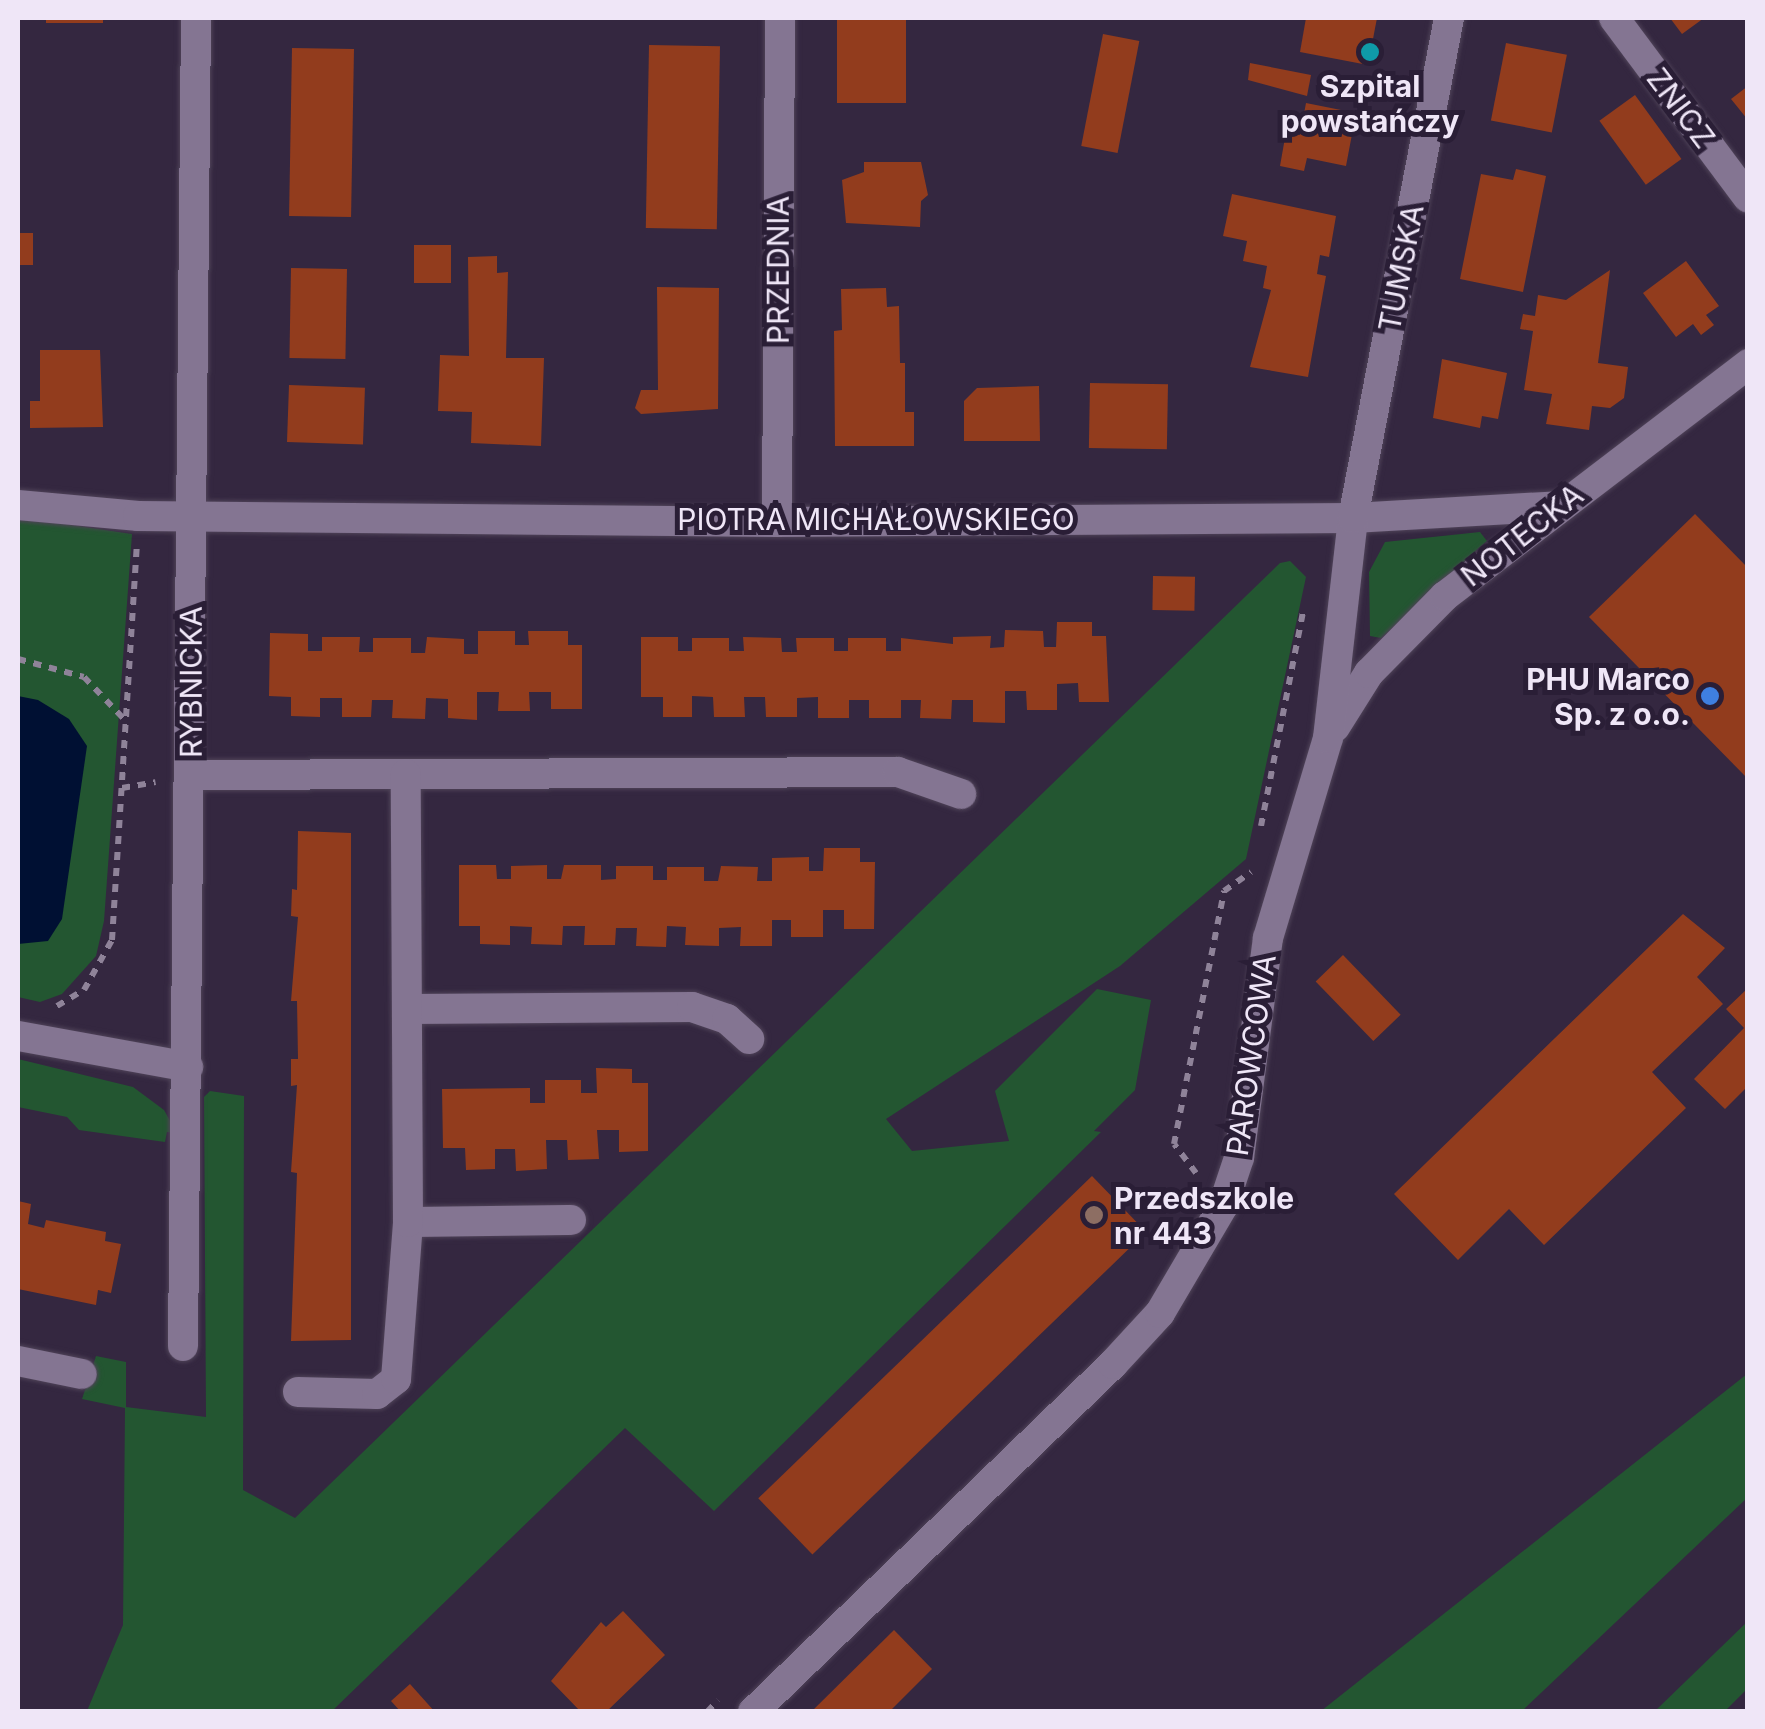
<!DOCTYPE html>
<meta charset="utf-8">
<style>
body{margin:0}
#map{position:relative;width:1765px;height:1729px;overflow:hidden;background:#342740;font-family:Inter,sans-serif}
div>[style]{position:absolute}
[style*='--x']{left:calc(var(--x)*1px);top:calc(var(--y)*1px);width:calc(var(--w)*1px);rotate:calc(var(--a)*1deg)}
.green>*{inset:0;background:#235631}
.water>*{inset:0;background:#001033}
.building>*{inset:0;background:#923c1d;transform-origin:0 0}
.path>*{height:6px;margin-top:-3px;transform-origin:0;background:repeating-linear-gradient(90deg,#8f8399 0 8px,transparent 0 16px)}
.roads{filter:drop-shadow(0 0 2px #4f4358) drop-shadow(0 0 2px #4f4358)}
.minor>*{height:30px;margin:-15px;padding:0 15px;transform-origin:15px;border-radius:15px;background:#847592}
.dots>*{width:28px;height:28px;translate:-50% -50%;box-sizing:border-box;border:5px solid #2a1e36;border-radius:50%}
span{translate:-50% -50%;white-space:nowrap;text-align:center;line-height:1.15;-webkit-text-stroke:10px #2a1e36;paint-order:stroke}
.poi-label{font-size:30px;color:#efe6f7;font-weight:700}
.right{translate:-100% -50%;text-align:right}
.left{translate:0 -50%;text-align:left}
.street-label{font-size:30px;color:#efe6f7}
.frame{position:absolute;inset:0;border:20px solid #efe6f7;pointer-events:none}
</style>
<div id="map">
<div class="green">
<i style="clip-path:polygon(18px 517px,132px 534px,104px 921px,96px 956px,62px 994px,40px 1002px,18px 997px)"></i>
<i style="clip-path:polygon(1480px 532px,1487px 541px,1482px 545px,1381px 638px,1370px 636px,1369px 572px,1385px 542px)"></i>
<i style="clip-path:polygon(1290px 561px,1306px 577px,1246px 859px,1120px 966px,886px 1119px,912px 1151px,1009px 1141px,995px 1091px,1097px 989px,1151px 1000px,1135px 1090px,1094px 1131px,1101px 1132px,714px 1511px,625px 1428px,332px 1711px,87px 1711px,123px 1625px,125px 1408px,82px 1399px,96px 1356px,126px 1362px,126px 1407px,206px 1417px,204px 1097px,210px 1091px,244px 1096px,243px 1490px,295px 1518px,1280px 563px)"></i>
<i style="clip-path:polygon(18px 1059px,133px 1087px,164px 1110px,177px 1133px,167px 1132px,165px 1142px,79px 1130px,67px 1117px,18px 1107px)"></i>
<i style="clip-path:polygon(1747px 1374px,1747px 1498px,1522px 1711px,1321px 1711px)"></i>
<i style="clip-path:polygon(1747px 1622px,1747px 1689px,1725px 1711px,1655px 1711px)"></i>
</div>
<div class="water">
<i style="clip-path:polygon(18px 696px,38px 700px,69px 719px,87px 746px,62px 919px,48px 941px,18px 944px)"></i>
</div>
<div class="building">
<i style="left:46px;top:18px;width:57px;height:5px"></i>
<i style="left:837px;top:18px;width:69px;height:85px"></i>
<i style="clip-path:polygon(1306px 18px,1377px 18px,1368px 65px,1300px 52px)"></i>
<i style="clip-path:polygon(1670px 18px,1704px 18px,1682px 34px)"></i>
<i style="left:1103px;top:34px;width:37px;height:114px;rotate:11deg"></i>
<i style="left:1506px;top:43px;width:62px;height:79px;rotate:11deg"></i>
<i style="left:649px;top:45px;width:71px;height:183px;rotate:1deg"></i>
<i style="left:292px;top:48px;width:62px;height:168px;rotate:1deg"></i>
<i style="clip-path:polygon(1250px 63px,1311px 75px,1307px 96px,1248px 80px)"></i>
<i style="clip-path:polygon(1748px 86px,1748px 120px,1731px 99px)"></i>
<i style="left:1635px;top:95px;width:79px;height:44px;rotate:54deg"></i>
<i style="clip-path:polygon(1306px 103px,1356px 113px,1346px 166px,1307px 158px,1304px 171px,1280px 166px,1286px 132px,1300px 135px)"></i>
<i style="clip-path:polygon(864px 162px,921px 162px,928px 195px,921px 201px,920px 227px,846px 223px,842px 180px,864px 172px)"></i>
<i style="clip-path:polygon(1516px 169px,1546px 176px,1523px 292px,1460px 279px,1481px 174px,1513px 180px)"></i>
<i style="clip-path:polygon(1232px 194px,1336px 216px,1329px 257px,1320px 255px,1317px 274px,1326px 276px,1308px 377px,1250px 367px,1271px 290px,1263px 288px,1267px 266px,1243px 261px,1247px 241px,1223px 236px)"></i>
<i style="left:18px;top:233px;width:15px;height:32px"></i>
<i style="left:451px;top:245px;width:38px;height:37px;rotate:90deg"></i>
<i style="clip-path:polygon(497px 256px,497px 273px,508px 272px,506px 358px,544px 358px,541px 446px,471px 443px,472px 412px,438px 411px,440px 355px,469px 356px,468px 257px)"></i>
<i style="clip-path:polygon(1686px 261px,1719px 306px,1706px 315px,1714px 325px,1701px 335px,1693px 324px,1676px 337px,1643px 293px)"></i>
<i style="left:291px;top:268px;width:56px;height:90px;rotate:1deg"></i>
<i style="clip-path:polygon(1610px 270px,1598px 363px,1628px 367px,1624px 398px,1610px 408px,1592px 406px,1589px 430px,1546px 424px,1552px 394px,1524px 390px,1533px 331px,1520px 329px,1523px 314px,1535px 316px,1538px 295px,1566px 300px)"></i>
<i style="clip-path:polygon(657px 287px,719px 288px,718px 409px,641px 414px,635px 408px,641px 390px,658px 390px)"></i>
<i style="clip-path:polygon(886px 288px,887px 307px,899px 306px,900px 363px,905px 363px,905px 412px,914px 412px,914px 446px,835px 446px,834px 331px,842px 330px,841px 289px)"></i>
<i style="clip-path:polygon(40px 350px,100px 350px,103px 427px,30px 428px,30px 401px,40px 401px)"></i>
<i style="clip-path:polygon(1442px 359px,1507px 373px,1498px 419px,1482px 416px,1480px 428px,1433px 418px)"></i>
<i style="left:1090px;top:383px;width:78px;height:65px;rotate:1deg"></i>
<i style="left:289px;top:385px;width:76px;height:57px;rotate:2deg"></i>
<i style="clip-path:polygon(1039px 386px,1040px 441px,964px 441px,964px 401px,977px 388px)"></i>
<i style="clip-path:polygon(1695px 514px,1748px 568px,1748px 779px,1589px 617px)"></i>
<i style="left:1153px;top:576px;width:42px;height:34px;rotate:1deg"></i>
<i style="clip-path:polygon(1057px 622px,1092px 622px,1092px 636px,1106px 636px,1109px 702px,1079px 702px,1078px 683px,1057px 684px,1057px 710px,1027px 710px,1026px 691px,1005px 691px,1005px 723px,973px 722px,973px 700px,952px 700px,951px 719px,920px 718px,921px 700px,901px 700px,901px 718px,869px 718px,869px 700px,849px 700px,849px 718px,818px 718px,818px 697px,797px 698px,797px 717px,766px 717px,765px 697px,744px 697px,745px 717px,714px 717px,713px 697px,692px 696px,692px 717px,663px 717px,663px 697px,641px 697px,641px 637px,678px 637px,678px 651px,692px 651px,692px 638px,729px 638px,729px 651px,744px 651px,743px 637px,781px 638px,782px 652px,797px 652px,796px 638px,834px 638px,834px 651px,848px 651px,848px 638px,886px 638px,886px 651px,901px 651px,901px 638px,953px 644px,953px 637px,991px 636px,990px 648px,1004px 647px,1005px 630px,1043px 631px,1044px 647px,1056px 647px)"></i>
<i style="clip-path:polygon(478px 631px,515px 631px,515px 645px,529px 645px,528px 631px,568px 631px,568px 645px,582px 645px,582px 709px,551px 709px,551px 692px,529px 692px,530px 711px,498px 711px,499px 692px,477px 692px,477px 720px,448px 718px,448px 699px,426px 698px,425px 719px,392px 718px,393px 700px,372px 700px,371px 717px,342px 717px,342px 698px,320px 698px,320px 717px,291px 716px,291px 697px,269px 696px,270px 633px,308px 634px,308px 651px,322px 651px,322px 637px,360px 637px,359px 652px,373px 652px,373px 638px,411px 638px,411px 653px,425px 653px,427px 637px,464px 639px,464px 654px,478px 654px)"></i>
<i style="clip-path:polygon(298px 831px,351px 833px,351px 1340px,291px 1341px,297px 1173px,291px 1172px,297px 1085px,291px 1086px,291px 1059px,298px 1059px,297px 1001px,291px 1001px,298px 917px,291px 916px,292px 889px,297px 890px)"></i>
<i style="clip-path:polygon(824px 848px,860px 848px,860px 862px,875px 862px,874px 929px,844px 929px,844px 910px,823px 910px,823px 937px,791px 937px,791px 920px,772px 920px,772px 946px,740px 946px,741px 927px,719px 928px,719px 946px,685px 945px,686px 927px,667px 926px,666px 947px,636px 946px,637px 928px,616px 928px,615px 945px,584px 945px,585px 926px,563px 926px,562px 945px,531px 944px,532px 927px,510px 926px,510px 945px,480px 944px,480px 926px,459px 926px,459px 865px,496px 865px,497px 879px,511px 879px,511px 866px,547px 865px,547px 879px,561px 879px,564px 865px,601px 865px,601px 880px,616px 879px,616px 866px,653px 866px,653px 880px,667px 880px,667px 867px,704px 867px,704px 881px,718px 881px,721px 866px,758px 867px,757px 881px,772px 881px,772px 858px,809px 857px,809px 871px,823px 871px)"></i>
<i style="clip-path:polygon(1683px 914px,1725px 948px,1697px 977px,1723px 1004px,1652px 1072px,1686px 1108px,1544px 1245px,1509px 1209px,1458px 1260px,1394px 1194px)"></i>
<i style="left:1343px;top:955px;width:83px;height:38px;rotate:46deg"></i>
<i style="clip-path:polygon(1748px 988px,1748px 1086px,1725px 1109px,1694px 1079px,1744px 1028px,1726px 1009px)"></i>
<i style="clip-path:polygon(596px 1068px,632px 1069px,632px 1083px,648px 1083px,648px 1151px,619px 1152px,619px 1130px,597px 1130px,599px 1159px,568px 1160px,567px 1140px,546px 1140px,547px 1169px,516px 1171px,515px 1149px,495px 1149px,495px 1169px,466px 1170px,465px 1148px,443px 1148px,442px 1089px,530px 1088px,530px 1103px,545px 1103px,545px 1080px,581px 1080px,581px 1093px,597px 1093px)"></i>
<i style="left:1092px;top:1176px;width:78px;height:464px;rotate:46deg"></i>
<i style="clip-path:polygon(18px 1201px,31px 1204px,28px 1224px,44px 1228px,46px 1220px,106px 1232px,105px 1241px,121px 1244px,111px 1293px,98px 1290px,96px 1305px,18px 1289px)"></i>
<i style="clip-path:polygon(623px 1611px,665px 1655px,606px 1712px,581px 1712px,551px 1681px,601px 1622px,606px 1627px)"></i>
<i style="clip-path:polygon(894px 1630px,932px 1669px,889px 1712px,811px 1712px)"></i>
<i style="clip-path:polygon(410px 1684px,435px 1712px,401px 1712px,391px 1701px)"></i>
</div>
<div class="path">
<i style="--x:18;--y:659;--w:68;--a:15.3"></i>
<i style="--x:84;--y:677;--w:59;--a:46.4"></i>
<i style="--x:122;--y:788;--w:34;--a:-10"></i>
<i style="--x:1261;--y:826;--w:223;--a:-78.9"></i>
<i style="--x:57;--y:1006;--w:31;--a:-31"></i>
<i style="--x:84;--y:990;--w:57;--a:-60.8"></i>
<i style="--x:112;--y:940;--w:394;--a:-86.4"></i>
<i style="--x:1196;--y:1173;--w:36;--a:-127"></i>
<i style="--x:1174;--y:1144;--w:258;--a:-78.8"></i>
<i style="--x:1224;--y:891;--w:33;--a:-35"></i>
<i style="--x:707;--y:1712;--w:16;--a:-47"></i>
</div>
<div class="roads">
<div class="minor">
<i style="--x:1614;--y:18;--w:224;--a:53.3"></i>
<i style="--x:18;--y:505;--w:121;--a:5.2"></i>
<i style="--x:138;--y:516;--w:639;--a:0.54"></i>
<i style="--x:777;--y:522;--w:576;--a:-0.4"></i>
<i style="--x:1353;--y:518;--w:206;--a:-3.3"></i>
<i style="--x:777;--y:522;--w:504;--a:-89.66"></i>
<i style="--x:1335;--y:727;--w:64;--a:-57.8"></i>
<i style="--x:1369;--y:673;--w:108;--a:-45.4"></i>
<i style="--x:1445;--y:596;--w:382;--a:-37.4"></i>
<i style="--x:191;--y:775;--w:707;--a:-0.24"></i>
<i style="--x:898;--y:772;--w:67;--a:19.2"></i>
<i style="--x:409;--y:1009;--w:283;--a:-0.4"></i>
<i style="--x:692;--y:1007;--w:37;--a:19"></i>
<i style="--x:727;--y:1019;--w:30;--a:42"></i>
<i style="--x:18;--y:1036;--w:173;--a:10.3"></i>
<i style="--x:408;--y:1222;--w:163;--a:-0.7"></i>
<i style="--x:183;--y:1346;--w:1328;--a:-89.44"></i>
<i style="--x:18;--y:1361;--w:65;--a:11.5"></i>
<i style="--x:298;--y:1392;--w:79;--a:1.5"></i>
<i style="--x:377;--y:1394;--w:24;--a:-38"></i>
<i style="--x:396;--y:1379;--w:157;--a:-85.6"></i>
<i style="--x:408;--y:1222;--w:448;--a:-90.3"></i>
<i style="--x:753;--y:1712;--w:501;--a:-44.03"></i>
<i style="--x:1113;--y:1364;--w:69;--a:-47.3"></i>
<i style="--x:1160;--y:1313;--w:124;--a:-59.5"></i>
<i style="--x:1223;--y:1206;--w:51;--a:-71.6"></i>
<i style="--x:1239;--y:1158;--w:222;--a:-82.5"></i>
<i style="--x:1268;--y:938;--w:209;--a:-73.3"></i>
<i style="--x:1328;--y:738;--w:221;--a:-83.5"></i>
<i style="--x:1353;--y:518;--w:509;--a:-79.13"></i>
</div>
</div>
<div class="dots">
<i style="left:1370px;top:52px;background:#0f9aa8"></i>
<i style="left:1710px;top:696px;background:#3f7fe0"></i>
<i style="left:1094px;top:1215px;background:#8d6e63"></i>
</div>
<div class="poi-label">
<span style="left:1370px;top:103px">Szpital<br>powstańczy</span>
<span class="right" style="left:1690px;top:696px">PHU Marco<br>Sp. z o.o.</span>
<span class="left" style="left:1114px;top:1215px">Przedszkole<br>nr 443</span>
</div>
<div class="street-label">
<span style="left:1681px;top:108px;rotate:53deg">ZNICZ</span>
<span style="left:1401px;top:268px;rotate:-79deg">TUMSKA</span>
<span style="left:778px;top:270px;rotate:-90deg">PRZEDNIA</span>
<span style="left:876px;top:519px">PIOTRA MICHAŁOWSKIEGO</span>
<span style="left:1522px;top:535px;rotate:-38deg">NOTECKA</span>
<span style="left:191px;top:682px;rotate:-90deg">RYBNICKA</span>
<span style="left:1251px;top:1055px;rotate:-82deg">PAROWCOWA</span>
</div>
<div class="frame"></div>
</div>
